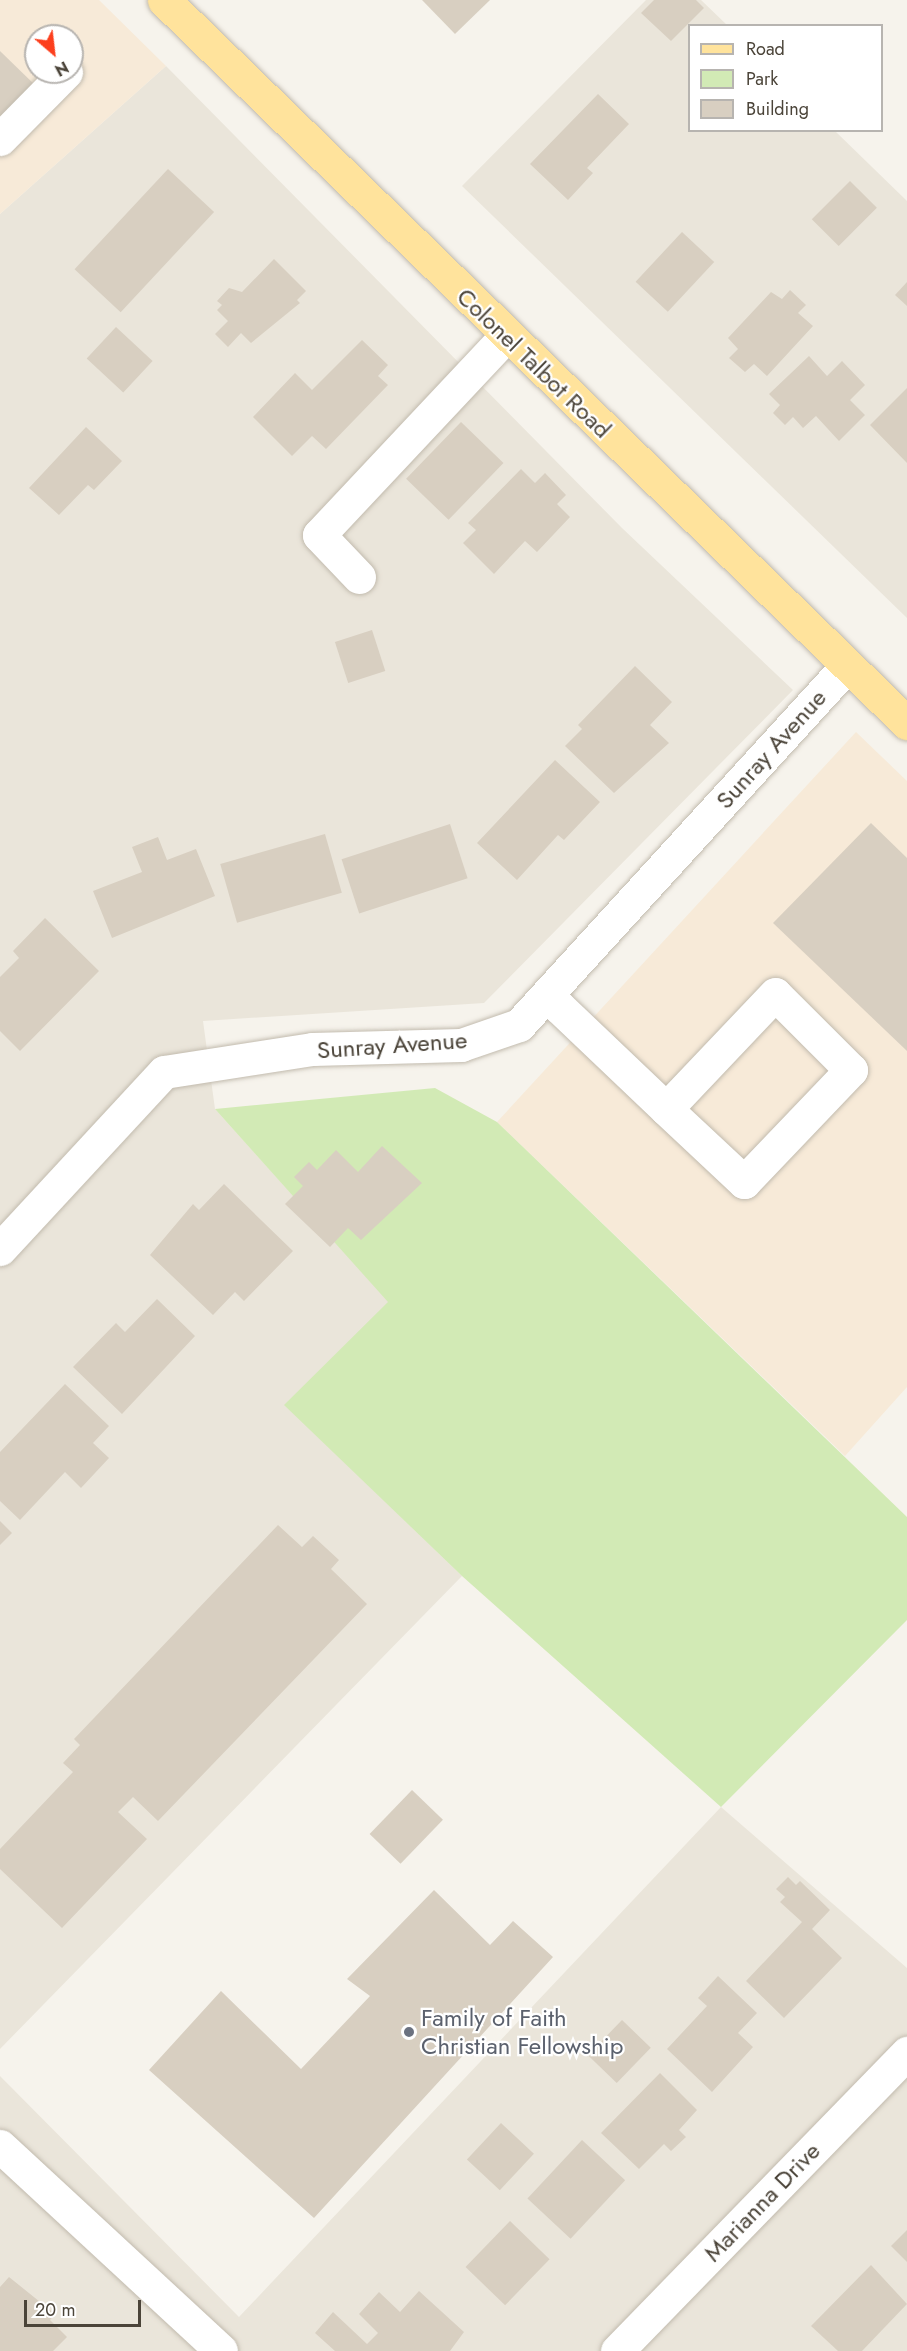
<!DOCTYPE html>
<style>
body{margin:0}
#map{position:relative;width:907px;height:2351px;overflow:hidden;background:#f6f3ec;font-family:Jost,sans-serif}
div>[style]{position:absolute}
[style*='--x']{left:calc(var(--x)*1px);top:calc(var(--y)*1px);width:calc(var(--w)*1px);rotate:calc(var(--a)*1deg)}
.residential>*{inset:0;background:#eae5da}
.commercial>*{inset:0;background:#f7ead8}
.green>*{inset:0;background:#d2eab5}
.building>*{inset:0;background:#d8cfc1;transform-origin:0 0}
.roads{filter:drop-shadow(0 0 2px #c2bbae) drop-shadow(0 0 2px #c2bbae)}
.minor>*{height:33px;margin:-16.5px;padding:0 16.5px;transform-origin:16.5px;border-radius:16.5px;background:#fff}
.major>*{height:33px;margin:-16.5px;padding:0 16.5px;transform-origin:16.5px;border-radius:16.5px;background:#ffe39c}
.dots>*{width:16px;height:16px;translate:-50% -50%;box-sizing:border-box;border:3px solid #fff;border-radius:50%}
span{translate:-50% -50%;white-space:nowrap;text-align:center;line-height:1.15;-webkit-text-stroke:4.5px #fff;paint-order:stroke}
.street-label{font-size:24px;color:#4b4439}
.worship-label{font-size:24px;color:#5b616d}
.left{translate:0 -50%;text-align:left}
.legend{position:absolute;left:688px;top:24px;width:195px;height:108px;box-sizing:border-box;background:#fff;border:2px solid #b7b4b0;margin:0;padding:8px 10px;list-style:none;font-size:18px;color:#4b4439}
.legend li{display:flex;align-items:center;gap:12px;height:30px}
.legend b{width:30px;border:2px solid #b7b4b0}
.north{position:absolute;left:24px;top:24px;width:60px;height:60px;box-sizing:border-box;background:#fff;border:2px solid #b7b4b0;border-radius:50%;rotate:152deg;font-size:16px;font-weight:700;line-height:24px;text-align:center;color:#4b4439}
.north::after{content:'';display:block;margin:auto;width:21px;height:27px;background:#fc3f1d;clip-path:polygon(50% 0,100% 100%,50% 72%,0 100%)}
.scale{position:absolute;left:24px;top:2300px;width:117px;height:27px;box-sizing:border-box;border:3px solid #4b4439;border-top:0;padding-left:8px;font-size:18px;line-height:21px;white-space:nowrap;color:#4b4439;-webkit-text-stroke:4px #fff;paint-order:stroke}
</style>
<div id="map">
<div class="residential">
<i style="clip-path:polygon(646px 0,701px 0,727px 25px,690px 26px,690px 130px,835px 131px,907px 201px,907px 618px,462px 186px)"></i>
<i style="clip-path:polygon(166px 66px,622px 528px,793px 690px,484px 1003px,203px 1021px,215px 1109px,389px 1302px,285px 1405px,462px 1576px,0 2049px,0 214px)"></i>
<i style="clip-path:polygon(721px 1807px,907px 1968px,907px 2351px,0 2351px,0 2076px,239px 2317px)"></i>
</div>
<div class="commercial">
<i style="clip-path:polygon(evenodd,0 0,99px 0,166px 66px,0 214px,0 0,36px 36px,72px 36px,72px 72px,36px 72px,36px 36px)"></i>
<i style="clip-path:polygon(856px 732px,907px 781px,907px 1387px,845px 1456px,497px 1122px)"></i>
</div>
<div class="green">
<i style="clip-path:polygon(435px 1088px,497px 1122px,907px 1517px,907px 1620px,721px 1807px,462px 1576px,284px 1405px,388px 1302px,215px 1109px)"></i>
</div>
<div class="building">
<i style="clip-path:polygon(422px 0,490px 0,455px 34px)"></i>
<i style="clip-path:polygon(654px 0,696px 0,704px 8px,671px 41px,641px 13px)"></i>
<i style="clip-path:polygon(0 51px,37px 87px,0 122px)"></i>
<i style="clip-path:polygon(598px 94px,629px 124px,587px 168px,593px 173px,568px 200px,530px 164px)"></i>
<i style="left:168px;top:169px;width:63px;height:137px;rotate:43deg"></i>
<i style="left:850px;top:181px;width:38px;height:54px;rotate:45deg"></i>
<i style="left:682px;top:232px;width:44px;height:68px;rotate:43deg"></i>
<i style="clip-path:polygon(274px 259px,306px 291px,297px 300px,300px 303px,251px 343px,241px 333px,228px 347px,215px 334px,228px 321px,217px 310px,222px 305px,217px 301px,229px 288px,242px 292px)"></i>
<i style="clip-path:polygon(907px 282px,907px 306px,895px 295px)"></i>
<i style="clip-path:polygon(790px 290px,806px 305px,798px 313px,813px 326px,767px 376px,754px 364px,745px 372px,729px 358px,738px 349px,728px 338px,771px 292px,782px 299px)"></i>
<i style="left:116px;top:327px;width:50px;height:43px;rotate:43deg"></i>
<i style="clip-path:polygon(362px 340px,388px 365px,378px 376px,388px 385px,326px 449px,312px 436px,292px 456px,253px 417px,295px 373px,312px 390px)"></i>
<i style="clip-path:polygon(809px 356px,827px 376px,842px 361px,865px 385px,850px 400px,865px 415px,839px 441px,816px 416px,803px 428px,793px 417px,785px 425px,773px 413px,780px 405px,769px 394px)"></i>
<i style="clip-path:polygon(907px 388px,907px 463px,870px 425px)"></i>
<i style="left:461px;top:422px;width:59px;height:79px;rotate:44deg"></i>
<i style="clip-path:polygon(86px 427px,122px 461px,94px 490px,88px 485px,59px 515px,29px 488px)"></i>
<i style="clip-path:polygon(521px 469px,535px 483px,545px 473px,566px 495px,557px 504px,570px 517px,537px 552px,525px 541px,494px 574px,463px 543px,476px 530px,468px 523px)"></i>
<i style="left:372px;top:630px;width:43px;height:39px;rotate:72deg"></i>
<i style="clip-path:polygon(635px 666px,672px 702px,650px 725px,669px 743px,614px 793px,565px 746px,582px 729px,578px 725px)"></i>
<i style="clip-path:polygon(555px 760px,600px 802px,564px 840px,558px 835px,517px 880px,477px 843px)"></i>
<i style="clip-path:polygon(871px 823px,907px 858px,907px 1051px,773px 923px)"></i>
<i style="left:450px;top:824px;width:57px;height:114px;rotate:72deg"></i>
<i style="left:325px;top:834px;width:61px;height:109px;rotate:74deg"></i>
<i style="clip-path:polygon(158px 837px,167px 860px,196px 849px,215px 896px,112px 938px,93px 891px,142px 872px,132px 847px)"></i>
<i style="clip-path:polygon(45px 918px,99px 971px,20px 1051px,0 1031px,0 977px,19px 958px,13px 951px)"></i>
<i style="clip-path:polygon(382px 1146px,422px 1183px,361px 1240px,348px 1228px,330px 1247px,285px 1204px,303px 1186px,294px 1177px,309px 1162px,317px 1170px,336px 1150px,358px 1172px)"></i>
<i style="clip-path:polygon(224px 1184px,293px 1251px,244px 1301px,235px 1292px,213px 1315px,150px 1255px,193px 1204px,199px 1210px)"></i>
<i style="clip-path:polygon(157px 1299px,195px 1336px,122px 1414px,73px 1367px,116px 1323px,125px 1332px)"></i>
<i style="clip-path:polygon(65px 1384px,109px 1426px,93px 1443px,109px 1458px,81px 1488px,65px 1472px,20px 1520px,0 1501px,0 1452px)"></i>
<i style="clip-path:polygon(0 1521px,12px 1533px,0 1545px)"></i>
<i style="clip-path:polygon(278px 1525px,302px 1547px,313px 1536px,339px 1560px,331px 1569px,367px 1604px,158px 1821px,133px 1797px,118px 1812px,147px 1839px,62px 1928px,0 1869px,0 1849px,73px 1772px,63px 1763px,80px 1745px,74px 1739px)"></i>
<i style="left:412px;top:1790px;width:43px;height:61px;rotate:44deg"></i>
<i style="clip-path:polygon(788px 1877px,796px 1885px,800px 1881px,830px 1910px,812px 1929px,842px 1958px,784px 2018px,746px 1981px,802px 1922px,780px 1902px,785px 1897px,776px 1889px)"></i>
<i style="clip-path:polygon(434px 1890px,490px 1945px,513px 1921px,553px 1957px,314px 2218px,149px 2070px,221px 1991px,301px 2069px,370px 1996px,347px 1979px)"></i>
<i style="clip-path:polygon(718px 1976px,757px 2013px,738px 2033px,753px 2047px,712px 2092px,667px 2049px,707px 2006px,698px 1998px)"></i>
<i style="left:622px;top:2020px;width:40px;height:49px;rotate:44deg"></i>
<i style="clip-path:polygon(660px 2073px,697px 2110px,679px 2130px,686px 2137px,671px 2151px,664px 2144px,639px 2169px,601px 2133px)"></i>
<i style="left:501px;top:2123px;width:45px;height:50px;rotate:43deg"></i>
<i style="left:582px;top:2140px;width:59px;height:80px;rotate:43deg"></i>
<i style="left:510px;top:2221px;width:55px;height:64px;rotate:44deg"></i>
<i style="clip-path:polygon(907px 2230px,907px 2262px,891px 2246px)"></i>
<i style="clip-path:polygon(871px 2265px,907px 2304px,862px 2351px,838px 2351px,811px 2326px)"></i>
<i style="clip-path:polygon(9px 2277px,55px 2314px,50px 2320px,67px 2337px,53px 2351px,0 2351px,0 2287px)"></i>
<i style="clip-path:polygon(419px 2291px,464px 2332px,450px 2351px,335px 2351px,315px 2333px,333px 2312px,367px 2344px,378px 2333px,359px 2314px,379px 2292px,400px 2312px)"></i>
</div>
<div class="roads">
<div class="minor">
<i style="--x:0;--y:139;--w:94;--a:-45.4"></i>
<i style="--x:359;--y:577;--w:58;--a:-133.6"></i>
<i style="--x:319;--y:535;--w:273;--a:-46.8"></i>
<i style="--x:547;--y:995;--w:17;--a:45"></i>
<i style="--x:559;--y:1007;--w:148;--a:43.6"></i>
<i style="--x:666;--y:1109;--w:107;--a:43.1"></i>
<i style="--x:744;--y:1182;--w:155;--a:-46.3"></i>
<i style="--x:851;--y:1070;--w:107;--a:-135"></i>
<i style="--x:775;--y:994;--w:158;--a:133.5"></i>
<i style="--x:0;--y:1249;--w:241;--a:-47.2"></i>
<i style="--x:164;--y:1072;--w:150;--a:-8.8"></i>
<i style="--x:312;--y:1049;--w:149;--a:-1.5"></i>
<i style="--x:461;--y:1045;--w:61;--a:-19"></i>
<i style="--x:519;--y:1025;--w:485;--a:-47.6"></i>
<i style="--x:0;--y:2146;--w:301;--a:42.8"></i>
<i style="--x:617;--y:2351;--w:416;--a:-45.8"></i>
</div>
<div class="major">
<i style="--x:164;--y:0;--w:1037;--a:44.22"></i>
</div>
</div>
<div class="dots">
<i style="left:409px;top:2032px;background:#6b7280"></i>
</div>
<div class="street-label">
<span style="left:534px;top:363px;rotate:44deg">Colonel Talbot Road</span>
<span style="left:771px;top:749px;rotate:-48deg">Sunray Avenue</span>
<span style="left:392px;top:1045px;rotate:-4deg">Sunray Avenue</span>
<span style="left:762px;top:2202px;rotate:-46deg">Marianna Drive</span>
</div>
<div class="worship-label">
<span class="left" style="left:421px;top:2032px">Family of Faith<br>Christian Fellowship</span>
</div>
<ul class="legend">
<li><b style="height:8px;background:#ffe39c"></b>Road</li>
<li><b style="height:16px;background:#d2eab5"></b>Park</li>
<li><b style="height:16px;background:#d8cfc1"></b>Building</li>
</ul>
<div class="north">N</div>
<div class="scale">20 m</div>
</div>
